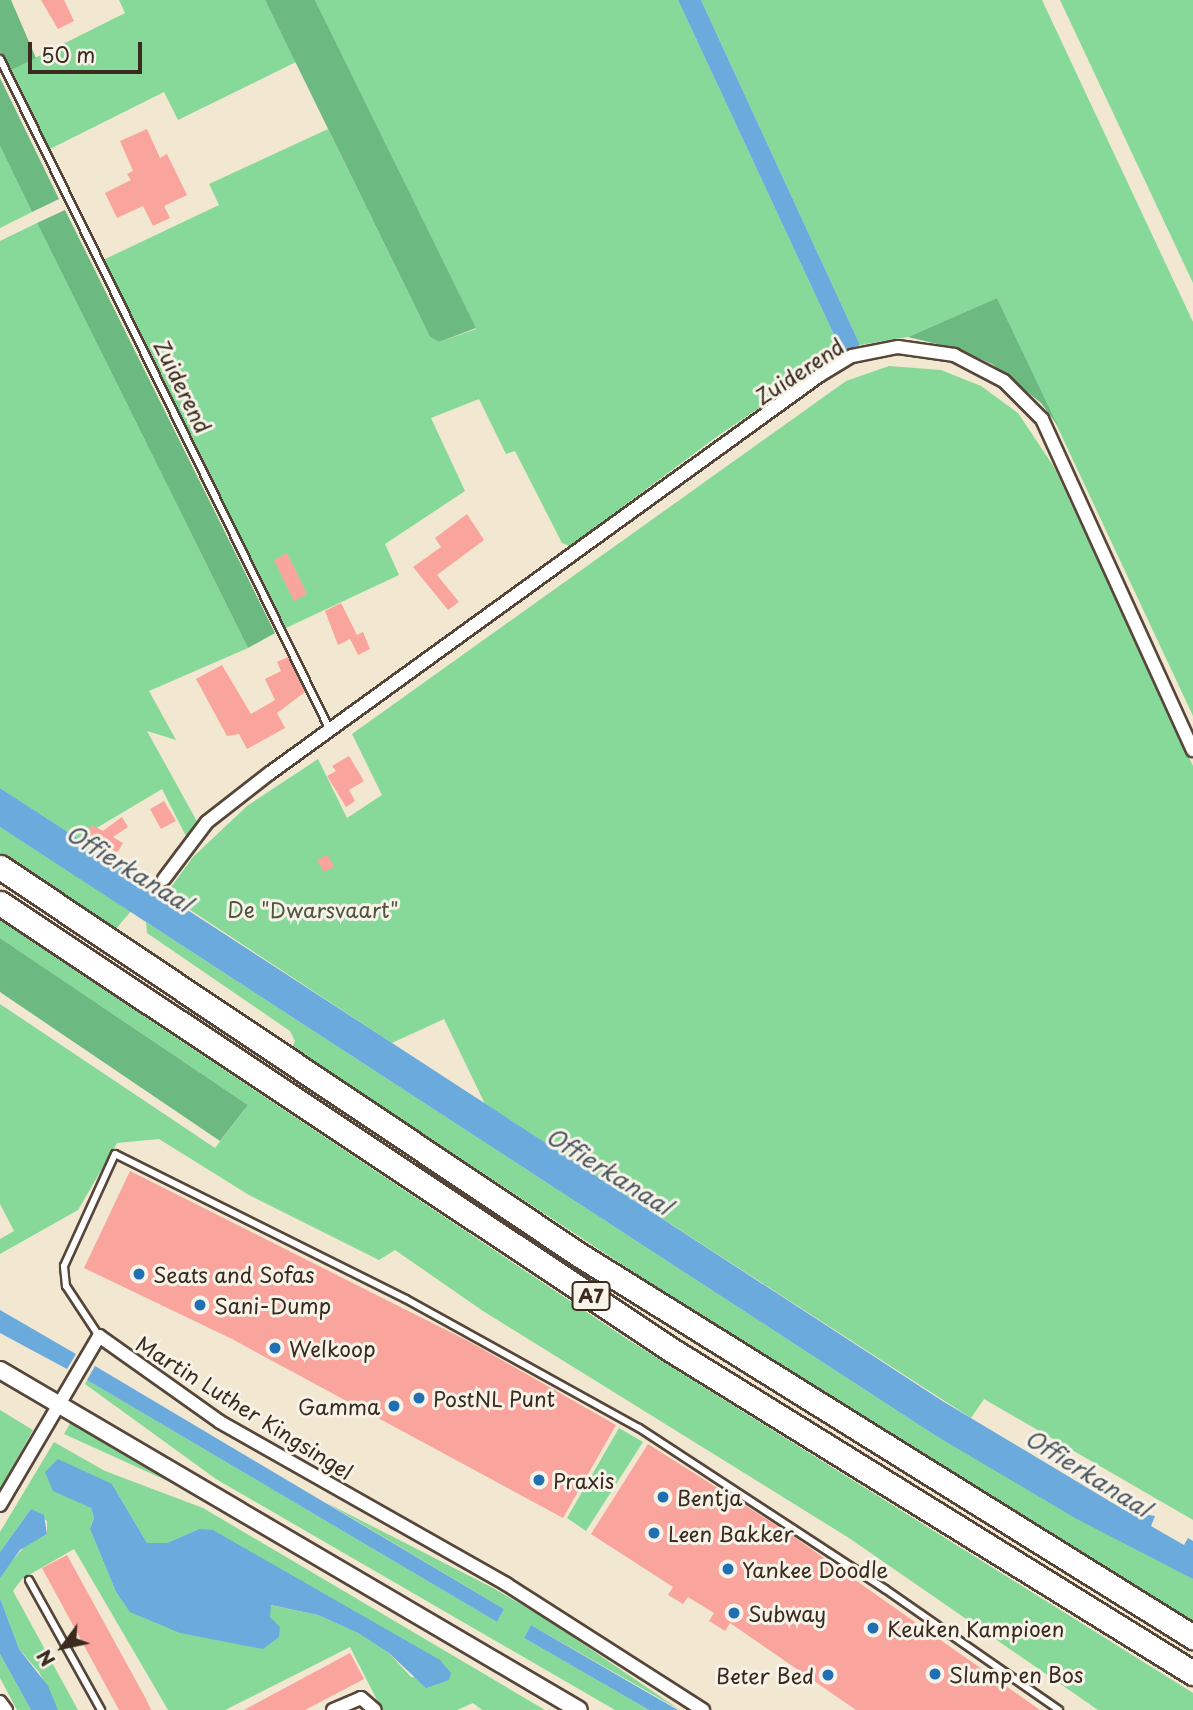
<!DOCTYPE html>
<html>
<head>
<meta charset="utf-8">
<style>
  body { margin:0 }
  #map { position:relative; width:1193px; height:1710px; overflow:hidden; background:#f2e7d0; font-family:"Playpen Sans",sans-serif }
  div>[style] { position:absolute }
  .green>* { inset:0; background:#87d99a }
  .forest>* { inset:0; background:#6db982 }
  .water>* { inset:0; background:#6aaadd }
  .building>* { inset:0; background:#f9a59e }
  .roads { filter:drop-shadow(2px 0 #564639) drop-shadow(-2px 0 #564639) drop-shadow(0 2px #564639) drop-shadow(0 -2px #564639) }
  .service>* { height:6px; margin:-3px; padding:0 3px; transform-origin:3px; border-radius:3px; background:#fff }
  .minor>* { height:12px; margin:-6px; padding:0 6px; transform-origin:6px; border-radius:6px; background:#fff }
  .tertiary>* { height:16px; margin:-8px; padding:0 8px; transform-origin:8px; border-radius:8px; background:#fff }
  .motorway>* { height:23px; margin:-11.5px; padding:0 11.5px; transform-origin:11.5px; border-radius:11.5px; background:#fff }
  .dots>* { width:19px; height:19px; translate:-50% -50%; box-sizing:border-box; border:4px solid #f7f3e8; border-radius:50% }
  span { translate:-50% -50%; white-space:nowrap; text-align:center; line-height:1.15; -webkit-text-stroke:6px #f7f3e8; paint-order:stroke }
  .shield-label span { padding:2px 5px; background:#f7f3e8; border:2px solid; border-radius:5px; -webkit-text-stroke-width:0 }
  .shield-label { font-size:19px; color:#3b2a1e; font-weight:700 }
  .street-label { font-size:21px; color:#3b2a1e }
  .park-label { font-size:21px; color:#4e563d }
  .poi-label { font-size:21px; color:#3b2a1e }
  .left { translate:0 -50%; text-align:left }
  .right { translate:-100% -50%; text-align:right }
  .water-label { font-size:23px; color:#4b5761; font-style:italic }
  .north { position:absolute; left:28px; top:1612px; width:70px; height:70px; -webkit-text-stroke:5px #f7f3e8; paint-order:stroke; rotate:237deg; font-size:19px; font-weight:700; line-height:28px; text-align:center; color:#3b2a1e }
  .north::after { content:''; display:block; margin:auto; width:24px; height:32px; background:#3b2a1e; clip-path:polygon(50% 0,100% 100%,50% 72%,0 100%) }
  .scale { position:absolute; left:28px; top:42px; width:114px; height:32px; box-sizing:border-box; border:4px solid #3b2a1e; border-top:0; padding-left:9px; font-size:21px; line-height:24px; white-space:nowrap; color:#3b2a1e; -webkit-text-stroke:5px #f7f3e8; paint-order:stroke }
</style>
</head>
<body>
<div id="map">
  <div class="green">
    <i style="clip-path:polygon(119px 0,265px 0,296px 62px,178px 120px,164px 92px,48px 150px,9px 71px,125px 13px)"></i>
    <i style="clip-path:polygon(315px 0,678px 0,842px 352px,719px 435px,570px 546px,562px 543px,515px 451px,506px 454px,479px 399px,431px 418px,465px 491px,385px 544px,399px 575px,286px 628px,103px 260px,219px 205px,209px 184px,328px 129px,430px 337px,439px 342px,476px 329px)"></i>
    <i style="clip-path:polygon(701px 0,1042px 0,1193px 322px,1193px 716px,997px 298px,908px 337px,860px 345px)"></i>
    <i style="clip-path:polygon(1060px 0,1193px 0,1193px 283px)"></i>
    <i style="clip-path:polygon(0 146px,32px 212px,0 228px)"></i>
    <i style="clip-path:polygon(37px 223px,248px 648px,149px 691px,176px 740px,147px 731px,199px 825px,188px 840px,162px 789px,78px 839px,0 788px,0 241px)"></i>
    <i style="clip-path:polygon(889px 366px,941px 370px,981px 386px,1018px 413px,1054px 467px,1193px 766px,1193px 1520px,984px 1399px,971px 1418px,485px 1104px,444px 1019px,392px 1043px,166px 894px,193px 857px,247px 806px,318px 759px,347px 818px,382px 795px,352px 734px,846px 381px)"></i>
    <i style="clip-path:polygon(0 827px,131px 911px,115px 930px,0 853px)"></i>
    <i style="clip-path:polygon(0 920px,630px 1341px,1193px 1693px,1193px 1710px,1098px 1710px,849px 1538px,483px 1311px,395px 1250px,379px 1260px,249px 1195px,159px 1139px,117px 1143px,78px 1210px,0 1254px,0 1239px,14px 1231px,0 1204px,0 1004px,215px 1148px,248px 1105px,0 938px)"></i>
    <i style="clip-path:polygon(146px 922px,933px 1434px,1193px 1579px,1193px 1623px,801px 1382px,292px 1048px,295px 1041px,290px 1031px,147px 933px)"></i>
    <i style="clip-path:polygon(87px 1380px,497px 1622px,504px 1609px,325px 1502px,493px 1588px,545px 1618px,680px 1710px,531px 1625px,524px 1638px,649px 1710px,615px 1710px,216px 1479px,85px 1384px)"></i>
    <i style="clip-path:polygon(0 1410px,33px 1430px,0 1489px)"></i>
    <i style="clip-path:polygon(72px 1420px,183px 1488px,64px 1434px)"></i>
    <i style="clip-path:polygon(619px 1428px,643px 1442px,586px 1531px,567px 1518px)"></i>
    <i style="clip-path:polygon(evenodd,54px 1442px,105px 1471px,203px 1508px,545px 1710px,482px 1710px,473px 1703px,457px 1710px,382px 1710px,350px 1647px,225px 1710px,168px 1710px,74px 1549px,22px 1579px,13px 1591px,78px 1710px,58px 1710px,39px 1672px,19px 1649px,0 1598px,0 1578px,6px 1568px,24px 1547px,47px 1534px,47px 1521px,31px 1509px,0 1552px,0 1532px,54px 1442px,112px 1484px,147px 1543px,167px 1543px,199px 1529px,449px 1680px,411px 1677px,389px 1653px,358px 1633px,318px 1615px,270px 1605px,270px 1617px,131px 1612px,116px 1592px,90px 1529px,94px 1518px,91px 1508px,82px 1500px,112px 1484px)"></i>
    <i style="clip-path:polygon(0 1654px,31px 1710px,17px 1710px,0 1678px)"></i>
  </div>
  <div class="forest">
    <i style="clip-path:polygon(0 0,11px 0,36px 58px,9px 71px,0 52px)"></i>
    <i style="clip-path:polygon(265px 0,315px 0,476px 328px,439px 342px,430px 337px)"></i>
    <i style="clip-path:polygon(0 78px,59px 199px,32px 212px,0 146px)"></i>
    <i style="clip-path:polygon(65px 210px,275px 633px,248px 648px,37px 223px)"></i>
    <i style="clip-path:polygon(997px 298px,1052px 414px,1058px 426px,1041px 403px,992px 364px,958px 349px,908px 337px)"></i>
    <i style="clip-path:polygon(0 938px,248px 1105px,220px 1141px,0 992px)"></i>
  </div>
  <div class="water">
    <i style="clip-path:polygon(678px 0,701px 0,860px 345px,842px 352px)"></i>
    <i style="clip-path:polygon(0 788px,944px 1402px,1126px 1511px,1155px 1516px,1151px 1526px,1163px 1533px,1184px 1545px,1188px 1538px,1193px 1541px,1193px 1579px,1075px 1518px,933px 1434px,0 827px)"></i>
    <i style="clip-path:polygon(0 1310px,76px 1354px,67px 1369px,0 1333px)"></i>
    <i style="clip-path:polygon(95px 1366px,504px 1609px,497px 1622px,87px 1380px)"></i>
    <i style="clip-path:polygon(58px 1459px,112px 1484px,147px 1543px,167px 1543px,199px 1529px,213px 1530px,440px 1660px,451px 1673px,449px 1680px,426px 1688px,389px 1653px,358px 1633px,318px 1615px,271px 1605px,270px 1617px,280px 1627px,279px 1637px,263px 1649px,180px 1633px,130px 1612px,116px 1592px,90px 1529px,94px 1518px,91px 1508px,53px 1491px,45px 1472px)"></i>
    <i style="clip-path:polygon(31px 1509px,44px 1515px,47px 1534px,20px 1550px,0 1578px,0 1552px)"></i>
    <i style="clip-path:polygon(0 1598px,19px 1649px,48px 1686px,58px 1710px,31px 1710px,0 1654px)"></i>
    <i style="clip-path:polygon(531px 1625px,643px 1690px,678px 1710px,649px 1710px,524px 1638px)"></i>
  </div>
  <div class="building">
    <i style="clip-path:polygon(41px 0,64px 0,74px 21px,58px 29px)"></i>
    <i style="clip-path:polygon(147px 129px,160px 158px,167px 154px,187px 195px,164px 206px,170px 218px,153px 226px,143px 206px,117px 218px,105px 193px,131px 180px,127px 174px,133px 171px,120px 141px)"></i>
    <i style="clip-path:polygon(467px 514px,484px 540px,437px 575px,459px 602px,448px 610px,413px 567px,441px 547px,435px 538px)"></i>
    <i style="clip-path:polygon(287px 553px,307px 594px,294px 601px,274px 560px)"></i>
    <i style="clip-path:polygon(341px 603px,357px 635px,363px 632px,370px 649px,358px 655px,350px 639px,338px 645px,325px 611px)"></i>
    <i style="clip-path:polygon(288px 657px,305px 692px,277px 713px,285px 728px,247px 749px,239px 734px,227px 736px,196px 679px,222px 665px,251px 714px,275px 700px,265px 679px,281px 671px,277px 662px)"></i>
    <i style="clip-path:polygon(349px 756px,364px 781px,349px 790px,355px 801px,346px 807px,327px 776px,336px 771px,332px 766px)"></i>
    <i style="clip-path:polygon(164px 801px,176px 821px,161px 829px,150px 809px)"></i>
    <i style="clip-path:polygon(122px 817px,128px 827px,113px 837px,123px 843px,117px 853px,103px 844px,90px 853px,97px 841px,86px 834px,92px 825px,103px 831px)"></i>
    <i style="clip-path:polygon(328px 855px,334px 867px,324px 872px,317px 860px)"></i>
    <i style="clip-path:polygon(130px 1171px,470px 1342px,616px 1425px,563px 1518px,232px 1339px,84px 1268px)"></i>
    <i style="clip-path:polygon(648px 1444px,787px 1532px,1040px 1710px,856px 1710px,730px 1623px,725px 1631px,709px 1621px,714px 1613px,688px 1597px,683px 1604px,668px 1595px,673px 1587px,591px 1534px)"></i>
    <i style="clip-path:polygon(67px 1555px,146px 1699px,151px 1710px,119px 1710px,42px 1568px)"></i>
    <i style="clip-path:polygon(350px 1653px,364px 1679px,305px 1710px,244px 1710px)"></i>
  </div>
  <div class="roads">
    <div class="service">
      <i style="left:0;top:59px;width:748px;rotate:63.81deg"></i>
      <i style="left:99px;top:1336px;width:60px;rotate:-123.4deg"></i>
      <i style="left:66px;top:1286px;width:20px;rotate:-96deg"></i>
      <i style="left:64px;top:1266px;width:123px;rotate:-65.5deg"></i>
      <i style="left:115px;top:1154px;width:325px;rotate:26.5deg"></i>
      <i style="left:406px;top:1299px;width:266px;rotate:29deg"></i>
      <i style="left:639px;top:1428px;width:294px;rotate:33.2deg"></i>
      <i style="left:885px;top:1589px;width:212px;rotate:34.8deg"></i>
      <i style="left:29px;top:1580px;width:149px;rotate:61deg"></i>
    </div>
    <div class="minor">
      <i style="left:164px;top:879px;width:71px;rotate:-53deg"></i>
      <i style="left:207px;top:822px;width:80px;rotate:-37.9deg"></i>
      <i style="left:270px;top:773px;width:679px;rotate:-35.89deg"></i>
      <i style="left:820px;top:375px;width:37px;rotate:-31deg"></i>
      <i style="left:852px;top:356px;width:47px;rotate:-11.1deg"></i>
      <i style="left:898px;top:347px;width:57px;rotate:8.1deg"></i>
      <i style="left:954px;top:355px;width:56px;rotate:27.5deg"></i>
      <i style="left:1004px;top:381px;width:54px;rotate:45deg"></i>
      <i style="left:1042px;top:419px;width:364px;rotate:65.5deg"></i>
      <i style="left:0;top:1505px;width:196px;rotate:-59.6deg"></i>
      <i style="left:99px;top:1336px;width:148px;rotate:35.4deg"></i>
      <i style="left:220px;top:1422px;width:329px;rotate:29.5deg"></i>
      <i style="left:506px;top:1584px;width:234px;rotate:32.6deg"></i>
      <i style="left:0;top:1702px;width:10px;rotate:53deg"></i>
      <i style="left:333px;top:1710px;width:30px;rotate:-23deg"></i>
      <i style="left:361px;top:1698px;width:18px;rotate:41deg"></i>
    </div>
    <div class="tertiary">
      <i style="left:0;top:1370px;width:671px;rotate:30.42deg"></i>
    </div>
    <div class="motorway">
      <i style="left:0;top:867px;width:696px;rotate:33.8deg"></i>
      <i style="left:578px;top:1254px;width:725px;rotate:31.91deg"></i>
      <i style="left:0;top:903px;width:805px;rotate:33.65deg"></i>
      <i style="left:670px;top:1349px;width:615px;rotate:31.78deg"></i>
    </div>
  </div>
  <div class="dots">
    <i style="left:139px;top:1274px;background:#1f6fb2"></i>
    <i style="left:200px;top:1305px;background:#1f6fb2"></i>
    <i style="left:275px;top:1348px;background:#1f6fb2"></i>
    <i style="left:419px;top:1398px;background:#1f6fb2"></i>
    <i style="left:394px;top:1406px;background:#1f6fb2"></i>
    <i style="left:539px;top:1480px;background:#1f6fb2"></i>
    <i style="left:663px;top:1497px;background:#1f6fb2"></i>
    <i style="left:654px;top:1533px;background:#1f6fb2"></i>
    <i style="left:728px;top:1569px;background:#1f6fb2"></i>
    <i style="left:734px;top:1613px;background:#1f6fb2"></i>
    <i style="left:873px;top:1628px;background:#1f6fb2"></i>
    <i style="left:935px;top:1674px;background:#1f6fb2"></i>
    <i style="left:828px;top:1675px;background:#1f6fb2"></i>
  </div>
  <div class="shield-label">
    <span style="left:591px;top:1296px">A7</span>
  </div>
  <div class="street-label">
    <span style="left:799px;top:371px;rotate:-33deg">Zuiderend</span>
    <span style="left:183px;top:386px;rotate:64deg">Zuiderend</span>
    <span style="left:245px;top:1407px;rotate:32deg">Martin Luther Kingsingel</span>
  </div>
  <div class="park-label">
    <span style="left:313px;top:909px">De "Dwarsvaart"</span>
  </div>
  <div class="poi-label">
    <span class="left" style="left:153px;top:1274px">Seats and Sofas</span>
    <span class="left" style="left:214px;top:1305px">Sani-Dump</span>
    <span class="left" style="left:289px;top:1348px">Welkoop</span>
    <span class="left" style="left:433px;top:1398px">PostNL Punt</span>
    <span class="right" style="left:380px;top:1406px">Gamma</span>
    <span class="left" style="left:553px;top:1480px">Praxis</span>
    <span class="left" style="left:677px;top:1497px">Bentja</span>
    <span class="left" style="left:668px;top:1533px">Leen Bakker</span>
    <span class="left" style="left:742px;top:1569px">Yankee Doodle</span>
    <span class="left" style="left:748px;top:1613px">Subway</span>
    <span class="left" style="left:887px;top:1628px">Keuken Kampioen</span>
    <span class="left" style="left:949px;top:1674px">Slump en Bos</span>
    <span class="right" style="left:814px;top:1675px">Beter Bed</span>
  </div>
  <div class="water-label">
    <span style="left:129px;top:868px;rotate:32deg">Offierkanaal</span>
    <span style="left:609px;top:1171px;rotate:32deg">Offierkanaal</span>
    <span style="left:1088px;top:1473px;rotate:32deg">Offierkanaal</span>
  </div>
  <div class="north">N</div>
  <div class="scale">50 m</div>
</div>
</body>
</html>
